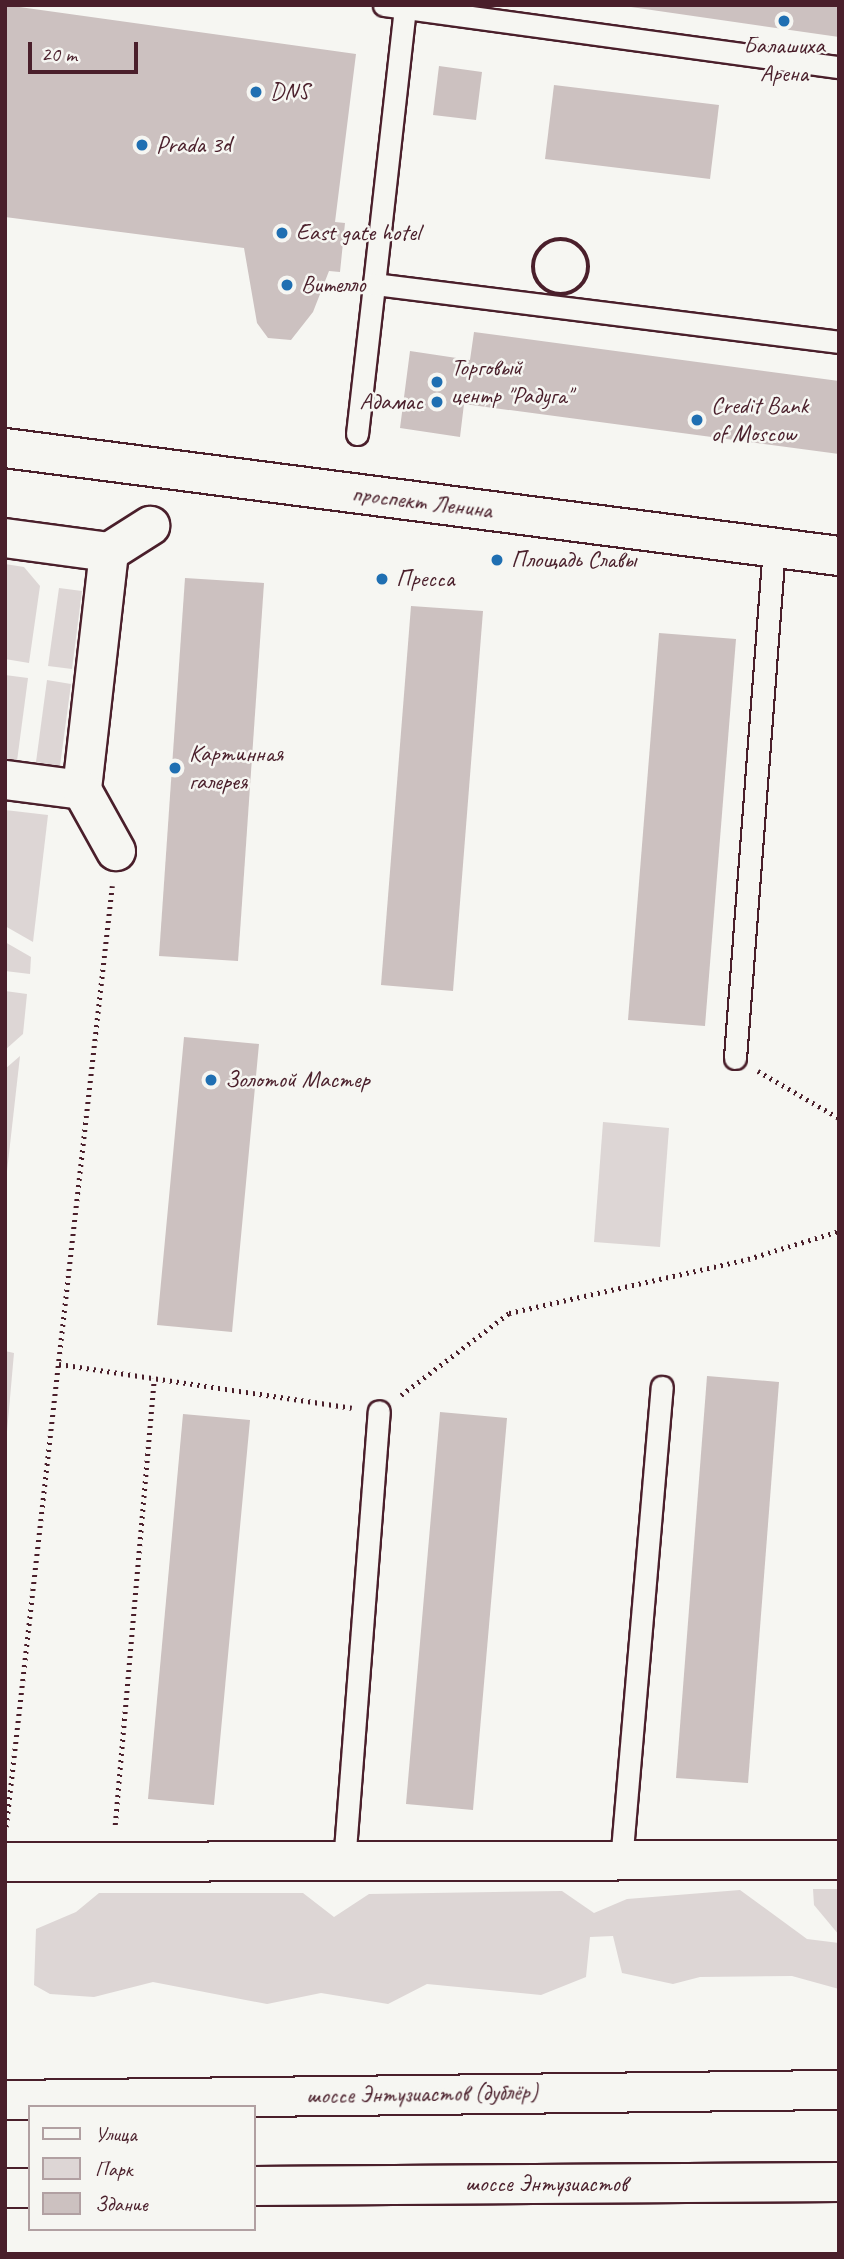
<!DOCTYPE html>
<html>
<head>
<meta charset="utf-8">
<style>
  body { margin:0 }
  #map { position:relative; width:844px; height:2259px; overflow:hidden; background:#f6f6f2; font-family:Caveat,sans-serif }
  div>[style] { position:absolute }
  .green>* { inset:0; background:#ddd6d5 }
  .building>* { inset:0; background:#ccc1c0 }
  .path>* { height:4.5px; margin-top:-2.25px; transform-origin:0; background:repeating-linear-gradient(90deg,#4a1f2b 0 2px,transparent 0 7px) }
  .path>.ring { margin:-2.25px; padding:0; box-sizing:content-box; background:none; border:4.5px solid #4a1f2b; border-radius:50% }
  .roads { filter:drop-shadow(2px 0 #4a1f2b) drop-shadow(-2px 0 #4a1f2b) drop-shadow(0 2px #4a1f2b) drop-shadow(0 -2px #4a1f2b) }
  .lane>* { height:21px; margin:-10.5px; padding:0 10.5px; transform-origin:10.5px; border-radius:10.5px; background:#f6f6f2 }
  .street>* { height:38px; margin:-19px; padding:0 19px; transform-origin:19px; border-radius:19px; background:#f6f6f2 }
  .secondary>* { height:38px; margin:-19px; padding:0 19px; transform-origin:19px; border-radius:19px; background:#f6f6f2 }
  .primary>* { height:38px; margin:-19px; padding:0 19px; transform-origin:19px; border-radius:19px; background:#f6f6f2 }
  .highway>* { height:38px; margin:-19px; padding:0 19px; transform-origin:19px; border-radius:19px; background:#f6f6f2 }
  .dots>* { width:19px; height:19px; translate:-50% -50%; box-sizing:border-box; border:4px solid #f6f6f2; border-radius:50% }
  span { translate:-50% -50%; white-space:nowrap; text-align:center; line-height:1.15; -webkit-text-stroke:5px #f6f6f2; paint-order:stroke }
  .poi-label { font-size:24px; color:#4a1f2b }
  .left { translate:0 -50%; text-align:left }
  .right { translate:-100% -50%; text-align:right }
  .street-label { font-size:24px; color:#4a1f2b }
  .frame { position:absolute; inset:0; border:7px solid #4a1f2b; pointer-events:none }
  .legend { position:absolute; left:28px; top:2105px; width:228px; height:126px; box-sizing:border-box; background:#f6f6f2; border:2px solid #b1a0a2; margin:0; padding:9px 12px; list-style:none; font-size:21px; color:#4a1f2b }
  .legend li { display:flex; align-items:center; gap:14px; height:35px }
  .legend b { width:35px; border:2px solid #b1a0a2 }
  .scale { position:absolute; left:28px; top:42px; width:110px; height:32px; box-sizing:border-box; border:4px solid #4a1f2b; border-top:0; padding-left:9px; font-size:21px; line-height:24px; white-space:nowrap; color:#4a1f2b; -webkit-text-stroke:5px #f6f6f2; paint-order:stroke }
</style>
</head>
<body>
<div id="map">
  <div class="green">
    <i style="clip-path:polygon(5px 564px,24px 567px,40px 586px,29px 663px,5px 659px)"></i>
    <i style="clip-path:polygon(59px 588px,82px 591px,72px 669px,48px 666px)"></i>
    <i style="clip-path:polygon(5px 675px,28px 678px,17px 761px,5px 760px)"></i>
    <i style="clip-path:polygon(47px 680px,71px 684px,60px 766px,36px 762px)"></i>
    <i style="clip-path:polygon(5px 810px,48px 815px,33px 942px,5px 926px)"></i>
    <i style="clip-path:polygon(5px 942px,31px 957px,30px 974px,5px 971px)"></i>
    <i style="clip-path:polygon(5px 991px,27px 994px,23px 1034px,5px 1050px)"></i>
    <i style="clip-path:polygon(20px 1056px,5px 1189px,5px 1069px)"></i>
    <i style="clip-path:polygon(603px 1122px,669px 1128px,660px 1247px,594px 1242px)"></i>
    <i style="clip-path:polygon(5px 1351px,14px 1353px,5px 1454px)"></i>
    <i style="clip-path:polygon(813px 1889px,839px 1889px,839px 1935px,814px 1905px)"></i>
    <i style="clip-path:polygon(740px 1890px,807px 1939px,839px 1943px,839px 1989px,792px 1976px,700px 1977px,673px 1984px,622px 1973px,613px 1936px,590px 1937px,586px 1977px,541px 1995px,427px 1984px,388px 2004px,321px 1993px,267px 2004px,153px 1982px,94px 1997px,50px 1994px,34px 1985px,36px 1929px,76px 1912px,99px 1893px,303px 1893px,334px 1917px,369px 1894px,562px 1891px,594px 1913px,627px 1899px)"></i>
  </div>
  <div class="building">
    <i style="clip-path:polygon(5px 5px,356px 54px,335px 222px,345px 223px,340px 272px,329px 271px,313px 312px,291px 340px,268px 338px,257px 323px,244px 248px,5px 217px)"></i>
    <i style="clip-path:polygon(631px 5px,839px 5px,839px 37px,631px 7px)"></i>
    <i style="clip-path:polygon(439px 66px,482px 72px,476px 120px,433px 115px)"></i>
    <i style="clip-path:polygon(554px 85px,719px 105px,710px 179px,545px 159px)"></i>
    <i style="clip-path:polygon(474px 332px,839px 381px,839px 454px,464px 404px,460px 437px,400px 428px,410px 351px,470px 360px)"></i>
    <i style="clip-path:polygon(185px 578px,264px 583px,238px 961px,159px 956px)"></i>
    <i style="clip-path:polygon(411px 606px,483px 611px,453px 991px,381px 985px)"></i>
    <i style="clip-path:polygon(659px 633px,736px 639px,705px 1026px,628px 1020px)"></i>
    <i style="clip-path:polygon(184px 1037px,259px 1044px,232px 1332px,157px 1325px)"></i>
    <i style="clip-path:polygon(707px 1376px,779px 1382px,748px 1783px,676px 1778px)"></i>
    <i style="clip-path:polygon(440px 1412px,507px 1418px,473px 1810px,406px 1804px)"></i>
    <i style="clip-path:polygon(183px 1414px,250px 1420px,214px 1805px,148px 1799px)"></i>
  </div>
  <div class="path">
    <i class="ring" style="left:533px;top:239px;width:51.5px;height:51.5px"></i>
    <i style="left:758px;top:1071px;width:94px;rotate:30.1deg"></i>
    <i style="left:59px;top:1364px;width:296px;rotate:8.5deg"></i>
    <i style="left:401px;top:1395px;width:136px;rotate:-37.2deg"></i>
    <i style="left:509px;top:1313px;width:245px;rotate:-12.7deg"></i>
    <i style="left:748px;top:1259px;width:95px;rotate:-17.1deg"></i>
    <i style="left:115px;top:1825px;width:448px;rotate:-85deg"></i>
    <i style="left:6px;top:1827px;width:947px;rotate:-83.57deg"></i>
  </div>
  <div class="roads">
    <div class="lane">
      <i style="left:384px;top:5px;width:459px;rotate:7.8deg"></i>
      <i style="left:374px;top:284px;width:278px;rotate:-83.6deg"></i>
      <i style="left:357px;top:434px;width:151px;rotate:-83.5deg"></i>
      <i style="left:374px;top:284px;width:469px;rotate:7.1deg"></i>
      <i style="left:735px;top:1058px;width:511px;rotate:-85.63deg"></i>
      <i style="left:621px;top:1862px;width:477px;rotate:-85.1deg"></i>
      <i style="left:344px;top:1863px;width:453px;rotate:-85.6deg"></i>
    </div>
    <div class="street">
      <i style="left:5px;top:538px;width:105px;rotate:7.7deg"></i>
      <i style="left:109px;top:552px;width:240px;rotate:96.5deg"></i>
      <i style="left:82px;top:790px;width:78px;rotate:-172.6deg"></i>
      <i style="left:109px;top:552px;width:49px;rotate:-32.4deg"></i>
      <i style="left:82px;top:790px;width:70px;rotate:60.9deg"></i>
      <i style="left:5px;top:1862px;width:834px;rotate:-0.14deg"></i>
    </div>
    <div class="secondary">
      <i style="left:5px;top:448px;width:841px;rotate:7.38deg"></i>
    </div>
    <div class="primary">
      <i style="left:5px;top:2100px;width:834px;rotate:-0.69deg"></i>
    </div>
    <div class="highway">
      <i style="left:254px;top:2186px;width:585px;rotate:-0.39deg"></i>
      <i style="left:5px;top:2188px;width:25px"></i>
    </div>
  </div>
  <div class="dots">
    <i style="left:784px;top:21px;background:#1f6fb2"></i>
    <i style="left:256px;top:92px;background:#1f6fb2"></i>
    <i style="left:142px;top:145px;background:#1f6fb2"></i>
    <i style="left:282px;top:233px;background:#1f6fb2"></i>
    <i style="left:287px;top:285px;background:#1f6fb2"></i>
    <i style="left:437px;top:382px;background:#1f6fb2"></i>
    <i style="left:437px;top:402px;background:#1f6fb2"></i>
    <i style="left:697px;top:420px;background:#1f6fb2"></i>
    <i style="left:497px;top:560px;background:#1f6fb2"></i>
    <i style="left:382px;top:579px;background:#1f6fb2"></i>
    <i style="left:175px;top:768px;background:#1f6fb2"></i>
    <i style="left:211px;top:1080px;background:#1f6fb2"></i>
  </div>
  <div class="poi-label">
    <span style="left:784px;top:60px">Балашиха<br>Арена</span>
    <span class="left" style="left:270px;top:92px">DNS</span>
    <span class="left" style="left:156px;top:145px">Prada 3d</span>
    <span class="left" style="left:296px;top:233px">East gate hotel</span>
    <span class="left" style="left:301px;top:285px">Вителло</span>
    <span class="left" style="left:451px;top:382px">Торговый<br>центр "Радуга"</span>
    <span class="right" style="left:423px;top:402px">Адамас</span>
    <span class="left" style="left:711px;top:420px">Credit Bank<br>of Moscow</span>
    <span class="left" style="left:511px;top:560px">Площадь Славы</span>
    <span class="left" style="left:396px;top:579px">Пресса</span>
    <span class="left" style="left:189px;top:768px">Картинная<br>галерея</span>
    <span class="left" style="left:225px;top:1080px">Золотой Мастер</span>
  </div>
  <div class="street-label">
    <span style="left:422px;top:502px;rotate:7deg">проспект Ленина</span>
    <span style="left:422px;top:2094px;rotate:-1deg">шоссе Энтузиастов (дублёр)</span>
    <span style="left:546px;top:2184px">шоссе Энтузиастов</span>
  </div>
  <div class="frame"></div>
  <ul class="legend">
  <li><b style="height:9px;background:#f6f6f2"></b>Улица</li>
  <li><b style="height:19px;background:#ddd6d5"></b>Парк</li>
  <li><b style="height:19px;background:#ccc1c0"></b>Здание</li>
  </ul>
  <div class="scale">20 m</div>
</div>
</body>
</html>
